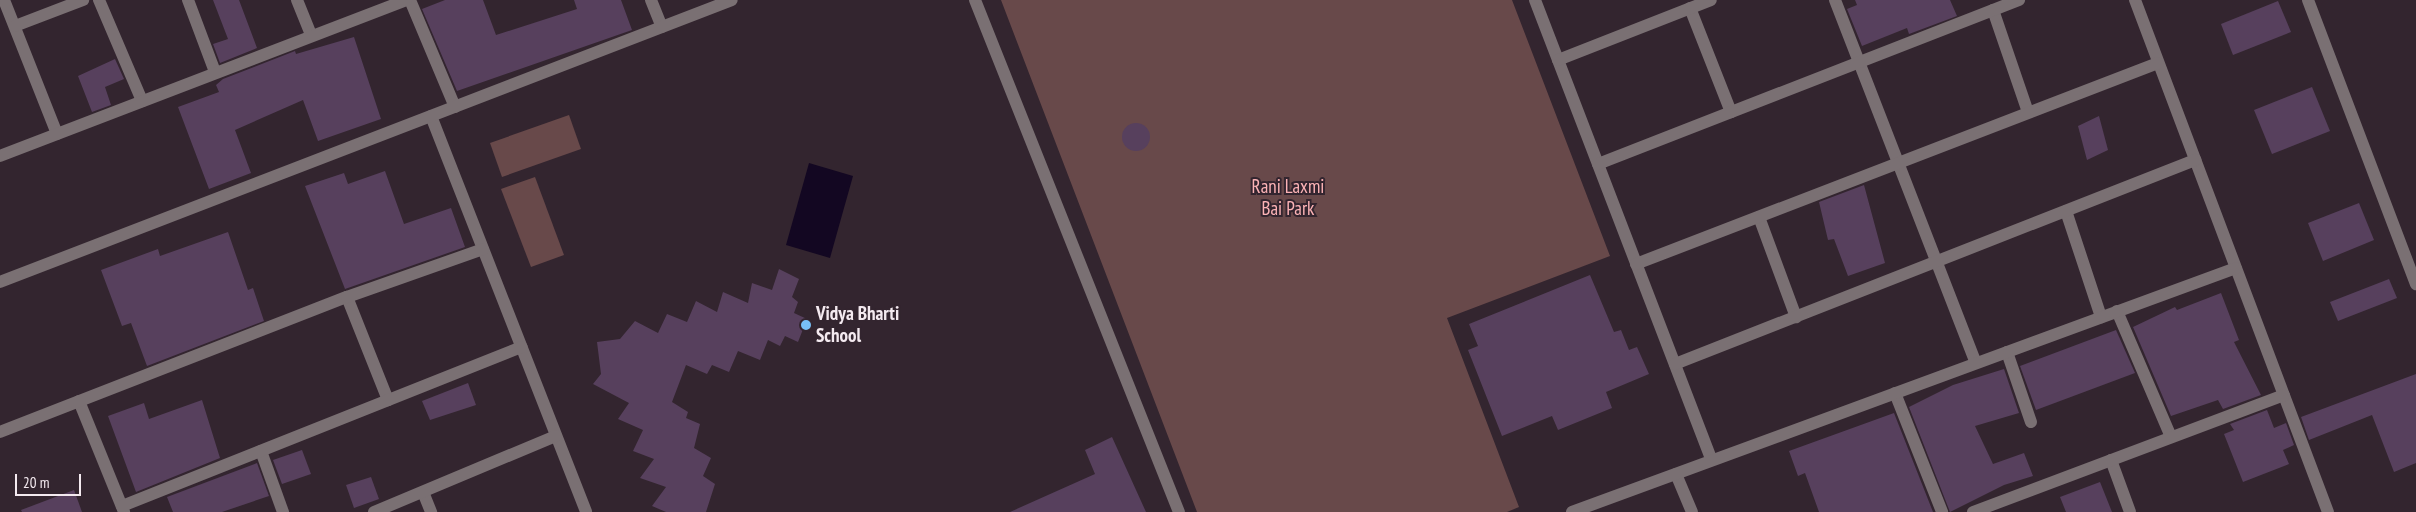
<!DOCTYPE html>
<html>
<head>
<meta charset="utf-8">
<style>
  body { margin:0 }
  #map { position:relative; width:2416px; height:512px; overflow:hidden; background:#33252f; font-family:"PT Sans Narrow",sans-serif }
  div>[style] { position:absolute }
  .green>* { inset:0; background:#68494a }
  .water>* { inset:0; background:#130722 }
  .building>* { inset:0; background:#57405d }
  .round { border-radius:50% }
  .minor>* { height:12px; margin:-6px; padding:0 6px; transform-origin:6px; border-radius:6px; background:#7a7073 }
  .dots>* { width:14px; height:14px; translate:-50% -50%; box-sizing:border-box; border:2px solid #33252f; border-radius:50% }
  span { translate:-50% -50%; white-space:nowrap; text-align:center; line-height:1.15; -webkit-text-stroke:4px #33252f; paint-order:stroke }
  .park-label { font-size:19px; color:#fcb3b6 }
  .poi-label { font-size:19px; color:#f4eaf0; font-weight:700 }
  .left { translate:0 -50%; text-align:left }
  .scale { position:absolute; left:15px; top:474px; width:66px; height:22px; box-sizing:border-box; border:2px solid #f4eaf0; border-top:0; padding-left:6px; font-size:15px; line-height:18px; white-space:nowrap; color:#f4eaf0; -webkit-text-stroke:4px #33252f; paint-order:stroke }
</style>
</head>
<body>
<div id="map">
  <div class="green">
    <i style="clip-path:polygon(1001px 0,1512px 0,1610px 256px,1447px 318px,1519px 507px,1507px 512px,1197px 512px)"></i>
    <i style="clip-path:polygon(569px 115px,581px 149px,502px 177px,490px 143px)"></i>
    <i style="clip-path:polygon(535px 177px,564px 255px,531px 267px,501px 189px)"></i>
  </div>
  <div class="water">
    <i style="clip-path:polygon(809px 163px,853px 176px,830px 258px,786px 245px)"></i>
  </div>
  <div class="building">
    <i style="clip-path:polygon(213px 0,239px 0,257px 48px,220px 63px,213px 44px,228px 39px)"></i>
    <i style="clip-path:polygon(445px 0,483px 0,496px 35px,577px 9px,574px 0,621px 0,632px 30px,457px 91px,422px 9px)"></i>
    <i style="clip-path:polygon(1855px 0,1950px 0,1957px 16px,1909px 34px,1907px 28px,1862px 46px,1847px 9px,1857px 5px)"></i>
    <i style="clip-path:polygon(2278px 1px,2291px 32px,2233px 55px,2221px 24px)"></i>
    <i style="clip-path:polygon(354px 37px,381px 119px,318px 141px,303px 100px,235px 130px,251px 173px,209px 189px,178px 107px,219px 92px,216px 85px,223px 79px,295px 51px,296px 54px)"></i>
    <i style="clip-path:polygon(115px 59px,124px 79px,105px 87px,111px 105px,92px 112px,78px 76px)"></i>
    <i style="clip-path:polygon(2312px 87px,2330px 131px,2272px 154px,2254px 110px)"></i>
    <i style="clip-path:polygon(2099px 116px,2108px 150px,2087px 160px,2078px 126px)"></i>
    <i class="round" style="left:1122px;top:123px;width:28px;height:28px"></i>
    <i style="clip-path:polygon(385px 171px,404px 224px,451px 208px,465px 247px,345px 289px,305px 186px,344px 173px,348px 184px)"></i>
    <i style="clip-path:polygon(1864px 185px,1885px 263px,1848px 276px,1834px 239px,1828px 240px,1819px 202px)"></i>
    <i style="clip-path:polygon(2359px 203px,2374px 240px,2323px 261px,2308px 223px)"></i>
    <i style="clip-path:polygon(228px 232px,248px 290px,253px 288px,264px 321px,147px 366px,131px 323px,122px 326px,101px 270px,158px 249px,160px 256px)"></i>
    <i style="clip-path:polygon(779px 269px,799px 279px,792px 297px,798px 302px,794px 313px,807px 319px,798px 342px,785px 336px,780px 346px,768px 340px,760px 360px,738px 351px,729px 372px,712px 365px,707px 374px,686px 365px,672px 402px,688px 412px,686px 418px,700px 424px,694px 448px,711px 458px,703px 476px,715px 484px,706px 512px,666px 512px,652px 506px,666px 487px,640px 478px,654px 459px,633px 451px,643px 430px,618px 419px,629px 403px,593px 384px,601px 374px,597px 342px,620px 339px,635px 321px,658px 333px,667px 314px,687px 322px,696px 301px,717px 312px,723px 292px,748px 303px,752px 283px,772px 290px)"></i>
    <i style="clip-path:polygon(1590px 275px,1614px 332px,1621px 330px,1629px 350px,1637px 347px,1649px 374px,1606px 392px,1612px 408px,1558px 430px,1552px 416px,1502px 436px,1468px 350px,1478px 346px,1469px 324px)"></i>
    <i style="clip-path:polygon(2389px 279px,2397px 298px,2338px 321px,2330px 302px)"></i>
    <i style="clip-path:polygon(2221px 293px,2239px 340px,2234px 342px,2261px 395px,2223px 409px,2218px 400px,2171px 416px,2133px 327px,2175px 307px,2177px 310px)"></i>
    <i style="clip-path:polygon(2116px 330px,2135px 373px,2036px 410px,2020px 366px)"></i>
    <i style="clip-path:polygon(2004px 369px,2019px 413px,1975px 426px,1993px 464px,2024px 453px,2033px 476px,2004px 485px,1950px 512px,1909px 407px,1953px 385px)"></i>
    <i style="clip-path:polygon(2416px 374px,2416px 463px,2394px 472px,2372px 415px,2309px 440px,2301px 417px)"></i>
    <i style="clip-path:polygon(468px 383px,476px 405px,430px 420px,422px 401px)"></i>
    <i style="clip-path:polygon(202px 400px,220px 458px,136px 492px,108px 416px,144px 403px,149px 419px)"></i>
    <i style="clip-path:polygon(2267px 410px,2274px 428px,2286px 423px,2294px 445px,2283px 450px,2289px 464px,2243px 482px,2224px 434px,2234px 430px,2230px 424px)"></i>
    <i style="clip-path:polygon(1894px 413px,1933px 512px,1819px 512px,1805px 473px,1798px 476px,1789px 451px)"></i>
    <i style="clip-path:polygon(1112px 437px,1146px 512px,1010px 512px,1095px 474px,1085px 450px)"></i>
    <i style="clip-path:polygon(302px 450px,311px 474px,282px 484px,273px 460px)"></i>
    <i style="clip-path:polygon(257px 463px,269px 496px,222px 512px,173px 512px,167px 497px)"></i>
    <i style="clip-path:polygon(371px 477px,379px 499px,354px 508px,346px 485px)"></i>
    <i style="clip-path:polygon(2100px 482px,2112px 512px,2066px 512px,2060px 497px)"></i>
    <i style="clip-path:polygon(74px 490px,82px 512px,22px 512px,21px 510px)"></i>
  </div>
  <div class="minor">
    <i style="left:4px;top:0;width:144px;rotate:68.4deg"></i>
    <i style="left:99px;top:0;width:110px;rotate:66.9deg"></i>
    <i style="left:188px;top:0;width:77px;rotate:69.4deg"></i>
    <i style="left:297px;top:0;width:38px;rotate:68deg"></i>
    <i style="left:410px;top:0;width:116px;rotate:67.2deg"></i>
    <i style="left:651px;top:0;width:29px;rotate:68deg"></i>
    <i style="left:975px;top:0;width:551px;rotate:68.28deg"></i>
    <i style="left:1535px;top:0;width:493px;rotate:69deg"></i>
    <i style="left:1835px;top:0;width:389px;rotate:68.8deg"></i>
    <i style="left:2135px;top:0;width:547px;rotate:69.35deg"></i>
    <i style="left:2308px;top:0;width:304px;rotate:69.2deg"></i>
    <i style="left:1690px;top:8px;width:112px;rotate:68.5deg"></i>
    <i style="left:1993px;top:10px;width:108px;rotate:71.1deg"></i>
    <i style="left:15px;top:26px;width:73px;rotate:-20.9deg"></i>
    <i style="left:1558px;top:60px;width:164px;rotate:-21.4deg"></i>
    <i style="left:431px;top:116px;width:425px;rotate:68.6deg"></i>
    <i style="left:0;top:156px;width:435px;rotate:-21deg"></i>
    <i style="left:1598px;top:164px;width:452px;rotate:-21.3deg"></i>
    <i style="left:2066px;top:211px;width:112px;rotate:71.7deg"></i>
    <i style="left:1759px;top:217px;width:107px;rotate:69.7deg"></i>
    <i style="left:1636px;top:264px;width:559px;rotate:-21.06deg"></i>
    <i style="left:0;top:282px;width:784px;rotate:-21.07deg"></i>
    <i style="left:347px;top:297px;width:111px;rotate:68.3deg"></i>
    <i style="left:2117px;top:311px;width:137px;rotate:66.8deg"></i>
    <i style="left:2007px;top:352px;width:74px;rotate:71.1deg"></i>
    <i style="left:1675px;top:364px;width:559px;rotate:-21.42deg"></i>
    <i style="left:1895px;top:393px;width:128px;rotate:68.4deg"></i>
    <i style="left:79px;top:401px;width:120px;rotate:67.9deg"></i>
    <i style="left:0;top:432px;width:372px;rotate:-21.3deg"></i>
    <i style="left:347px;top:297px;width:144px;rotate:-19.4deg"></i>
    <i style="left:261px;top:451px;width:65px;rotate:70.2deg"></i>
    <i style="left:2111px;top:460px;width:55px;rotate:69.9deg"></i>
    <i style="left:1676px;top:474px;width:41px;rotate:67.2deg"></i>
    <i style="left:423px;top:492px;width:22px;rotate:68deg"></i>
    <i style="left:122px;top:506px;width:430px;rotate:-21.7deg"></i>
    <i style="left:374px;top:512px;width:197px;rotate:-22.7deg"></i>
    <i style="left:1572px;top:512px;width:707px;rotate:-20.18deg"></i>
    <i style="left:1973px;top:512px;width:332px;rotate:-20.6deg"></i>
  </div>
  <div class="dots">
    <i style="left:806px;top:325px;background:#77bff7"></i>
  </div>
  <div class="park-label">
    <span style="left:1288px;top:198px">Rani Laxmi<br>Bai Park</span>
  </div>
  <div class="poi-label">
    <span class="left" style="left:816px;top:325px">Vidya Bharti<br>School</span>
  </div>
  <div class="scale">20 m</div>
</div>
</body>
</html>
